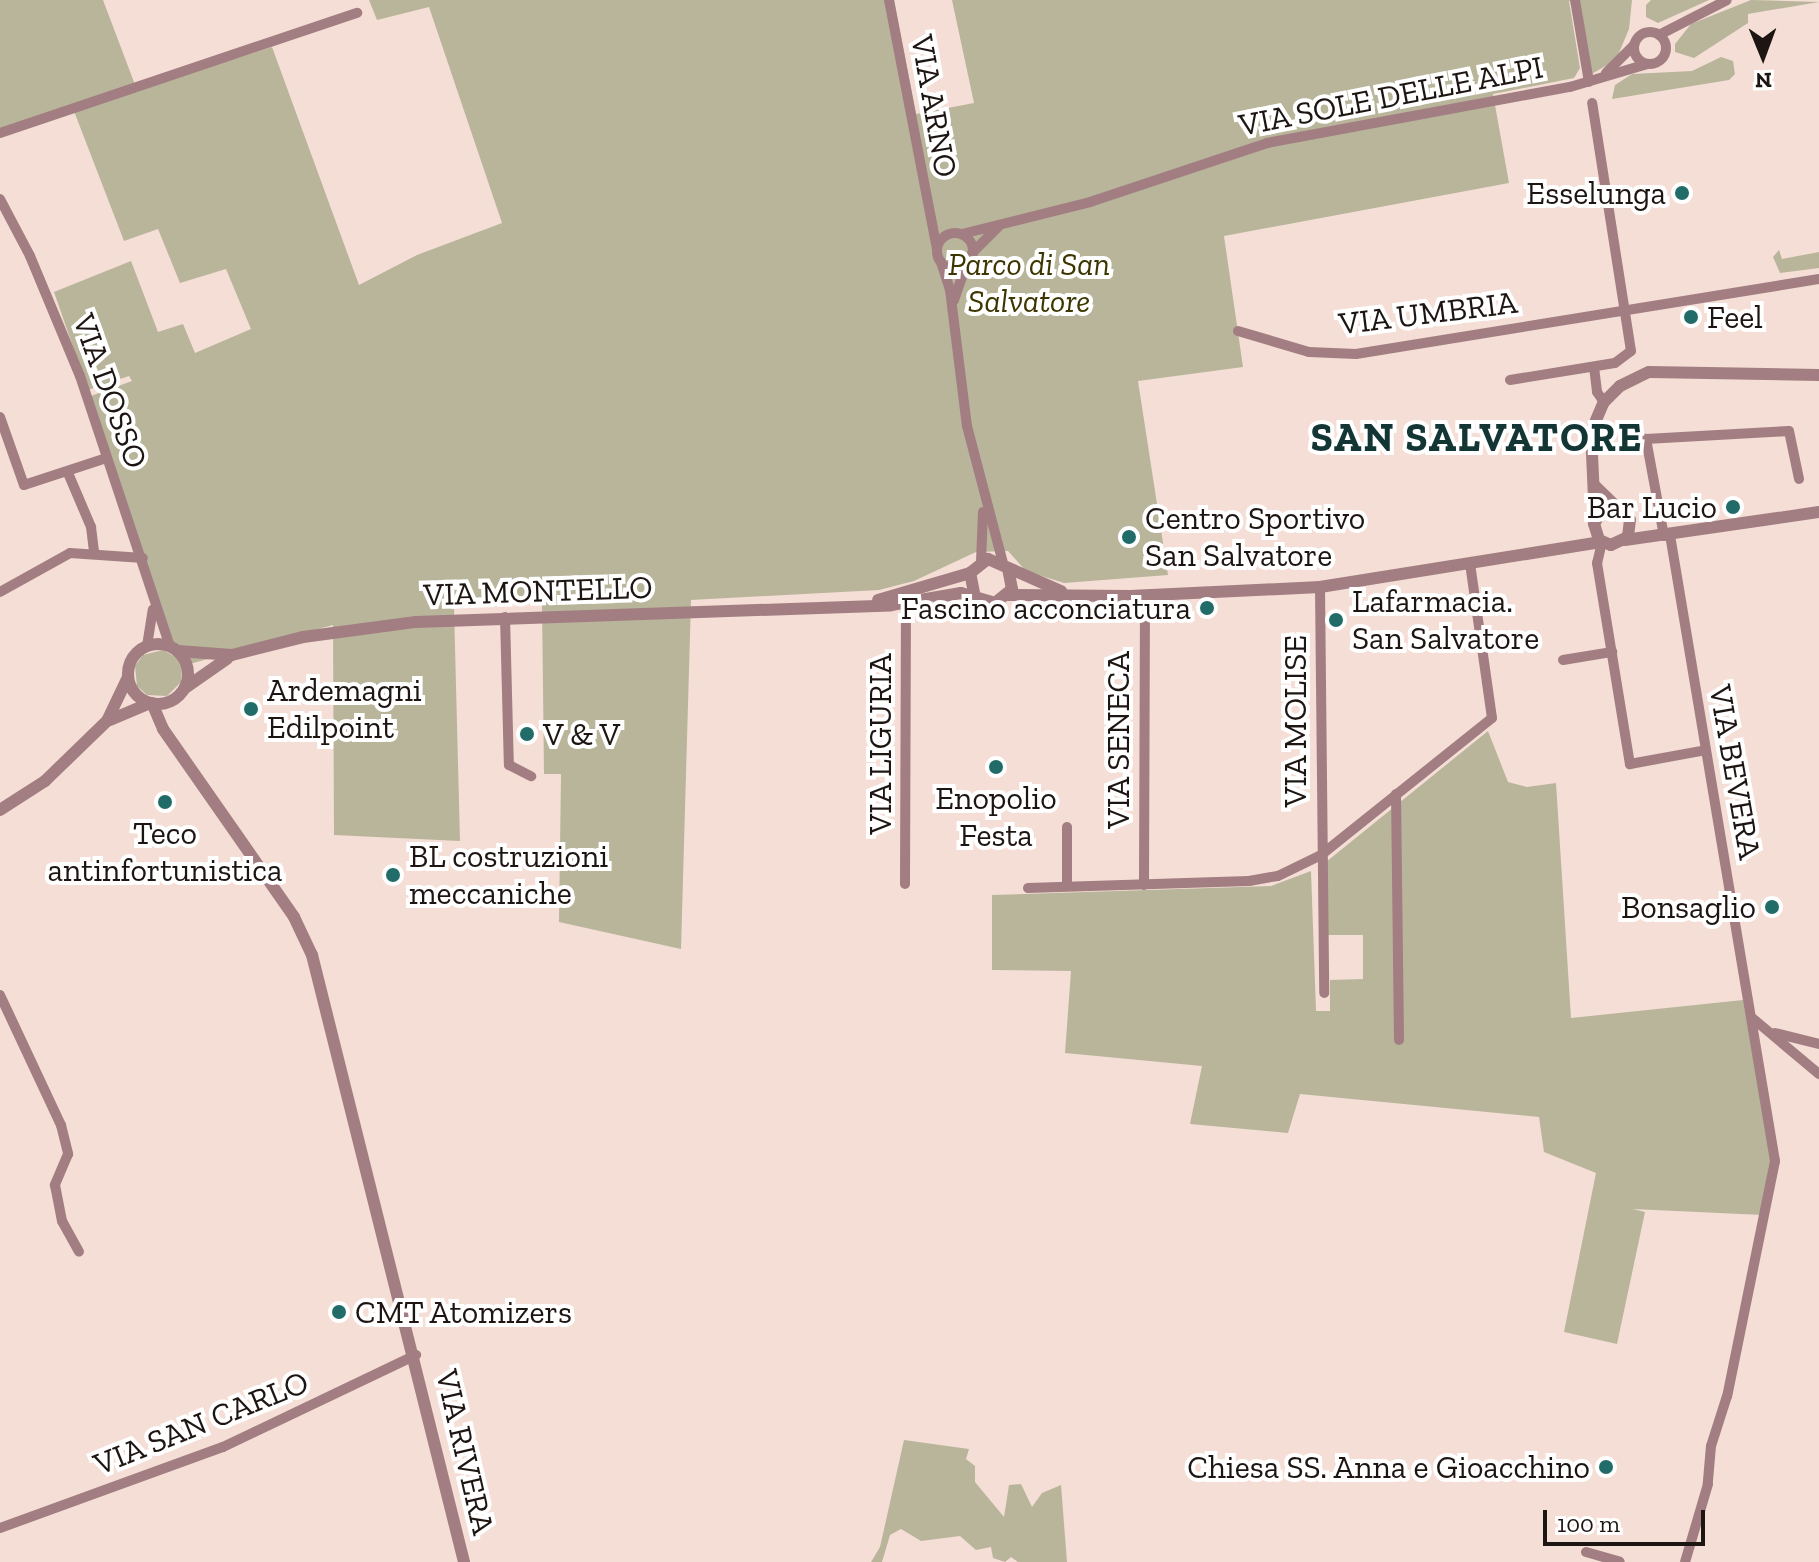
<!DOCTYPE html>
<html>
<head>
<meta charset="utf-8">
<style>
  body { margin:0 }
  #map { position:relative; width:1819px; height:1562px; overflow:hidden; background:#f5ded5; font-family:"Zilla Slab",serif }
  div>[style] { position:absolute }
  .green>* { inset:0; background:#b9b59b }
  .minor>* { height:10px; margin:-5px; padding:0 5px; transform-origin:5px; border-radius:5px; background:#a27e82 }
  .minor>.ring { margin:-5px; padding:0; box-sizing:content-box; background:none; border:10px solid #a27e82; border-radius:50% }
  .tertiary>* { height:12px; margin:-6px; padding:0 6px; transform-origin:6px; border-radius:6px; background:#a27e82 }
  .tertiary>.ring { margin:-6px; padding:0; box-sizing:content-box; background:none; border:12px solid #a27e82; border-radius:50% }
  .dots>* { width:22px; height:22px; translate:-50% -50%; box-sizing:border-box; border:4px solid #fff; border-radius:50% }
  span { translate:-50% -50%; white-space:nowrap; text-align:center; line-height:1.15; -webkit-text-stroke:8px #fff; paint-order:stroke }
  .street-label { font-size:32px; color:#1d1512 }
  .poi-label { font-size:32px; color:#1d1512 }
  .right { translate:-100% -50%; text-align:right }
  .left { translate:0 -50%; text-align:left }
  .park-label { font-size:32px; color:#3e3600; font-style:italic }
  .district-label { font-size:40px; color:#133634; font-weight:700; letter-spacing:2px }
  .north { position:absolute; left:1723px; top:16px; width:80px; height:80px; -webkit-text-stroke:6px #fff; paint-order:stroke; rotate:179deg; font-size:22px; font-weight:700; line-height:32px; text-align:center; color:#1d1512 }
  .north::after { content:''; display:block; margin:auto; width:28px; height:36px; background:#1d1512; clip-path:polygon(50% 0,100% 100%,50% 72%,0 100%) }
  .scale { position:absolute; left:1543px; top:1510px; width:162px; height:36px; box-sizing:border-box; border:4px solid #1d1512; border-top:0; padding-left:10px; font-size:24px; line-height:28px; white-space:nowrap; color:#1d1512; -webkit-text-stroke:6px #fff; paint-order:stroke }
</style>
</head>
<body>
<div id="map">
  <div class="green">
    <i style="clip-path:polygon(0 0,103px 0,137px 90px,272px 47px,359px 285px,417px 255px,502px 223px,429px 7px,377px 20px,369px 0,894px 0,916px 114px,974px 103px,952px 0,1573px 0,1569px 1px,1580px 68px,1574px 78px,1493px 94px,1509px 183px,1224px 236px,1243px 367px,1138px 381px,1168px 575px,1064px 583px,1026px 571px,1008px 551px,976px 552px,914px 581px,879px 590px,691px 600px,681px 949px,559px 922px,561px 774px,544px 774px,542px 603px,454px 607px,460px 841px,334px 835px,333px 625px,182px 666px,181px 682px,167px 696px,147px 695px,137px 686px,135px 666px,143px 655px,163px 650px,179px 659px,91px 396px,132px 381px,129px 376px,88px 390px,54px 292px,131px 261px,158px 332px,183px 324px,195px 353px,251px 329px,226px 269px,180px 283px,158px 229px,124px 241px,72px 106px,0 131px)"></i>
    <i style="clip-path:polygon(1578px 0,1632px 0,1629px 29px,1616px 60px,1590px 75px)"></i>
    <i style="clip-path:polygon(1651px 0,1709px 0,1658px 23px,1646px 17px,1646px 5px)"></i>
    <i style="clip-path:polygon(1751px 0,1819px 2px,1748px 14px,1748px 23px,1694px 58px,1675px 52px,1675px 44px,1691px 24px)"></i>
    <i style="clip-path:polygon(1721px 57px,1733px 61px,1735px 74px,1729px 80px,1612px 99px,1615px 85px,1632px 74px,1692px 71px)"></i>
    <i style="clip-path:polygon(1779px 250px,1782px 259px,1819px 252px,1819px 268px,1780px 273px,1773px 257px)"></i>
    <i style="clip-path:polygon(1488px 731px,1508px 782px,1527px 787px,1556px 783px,1571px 1018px,1743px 1000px,1771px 1159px,1762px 1215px,1633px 1209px,1645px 1212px,1617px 1344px,1564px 1332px,1596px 1173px,1544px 1152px,1539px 1117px,1300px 1094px,1288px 1133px,1190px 1124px,1202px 1066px,1065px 1053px,1071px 971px,992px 970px,992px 895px,1271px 886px,1311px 871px,1316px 1011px,1330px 1011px,1330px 980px,1363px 979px,1363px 935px,1327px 935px,1326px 862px)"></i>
    <i style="clip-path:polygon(904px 1440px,969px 1449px,966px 1459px,975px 1466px,975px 1482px,1004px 1517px,1009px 1485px,1021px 1484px,1032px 1507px,1042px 1493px,1061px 1485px,1067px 1562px,1018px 1562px,1011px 1557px,1005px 1562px,993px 1558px,991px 1547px,976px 1550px,960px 1536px,921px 1541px,901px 1529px,890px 1535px,882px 1562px,871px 1562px,880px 1547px)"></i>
  </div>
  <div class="minor">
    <i style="left:889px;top:0;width:254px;rotate:79.1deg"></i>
    <i style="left:1575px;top:0;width:83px;rotate:80.3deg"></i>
    <i class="ring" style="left:1634px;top:32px;width:22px;height:22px"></i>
    <i style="left:1659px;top:35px;width:76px;rotate:-27.2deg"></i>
    <i style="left:1606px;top:73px;width:40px;rotate:-45deg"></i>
    <i style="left:0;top:133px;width:377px;rotate:-18.6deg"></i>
    <i style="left:0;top:199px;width:64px;rotate:62.2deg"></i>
    <i style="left:30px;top:256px;width:130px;rotate:67.4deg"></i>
    <i style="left:80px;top:376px;width:285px;rotate:71.6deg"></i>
    <i class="ring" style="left:937px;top:233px;width:26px;height:26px"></i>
    <i style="left:962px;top:234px;width:132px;rotate:-14deg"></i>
    <i style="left:1090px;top:202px;width:187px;rotate:-18.4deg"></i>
    <i style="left:1267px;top:143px;width:308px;rotate:-10.5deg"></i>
    <i style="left:1570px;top:87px;width:80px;rotate:-16.6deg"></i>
    <i style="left:972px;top:253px;width:38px;rotate:-45deg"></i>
    <i style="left:941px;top:262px;width:29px;rotate:72deg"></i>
    <i style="left:950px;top:290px;width:137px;rotate:82.9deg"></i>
    <i style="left:967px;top:426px;width:142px;rotate:75.3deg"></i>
    <i style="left:954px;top:300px;width:36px;rotate:-71deg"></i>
    <i style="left:1238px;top:331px;width:74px;rotate:16.5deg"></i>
    <i style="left:1309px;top:352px;width:47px;rotate:2.4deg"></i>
    <i style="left:1356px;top:354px;width:469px;rotate:-9.2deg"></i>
    <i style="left:1594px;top:367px;width:25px;rotate:83deg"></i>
    <i style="left:1597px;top:392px;width:12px;rotate:55deg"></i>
    <i style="left:1510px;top:380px;width:106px;rotate:-9.2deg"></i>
    <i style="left:1615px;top:363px;width:20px;rotate:-37deg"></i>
    <i style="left:1631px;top:351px;width:251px;rotate:-98.9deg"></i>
    <i style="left:0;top:417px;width:72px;rotate:70.6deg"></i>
    <i style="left:24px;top:485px;width:86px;rotate:-18.2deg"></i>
    <i style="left:68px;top:473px;width:59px;rotate:66.9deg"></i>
    <i style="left:91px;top:527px;width:26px;rotate:83deg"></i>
    <i style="left:1670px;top:535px;width:635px;rotate:80.48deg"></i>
    <i style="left:1775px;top:1161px;width:240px;rotate:101.5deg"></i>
    <i style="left:1727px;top:1396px;width:52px;rotate:107.7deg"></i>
    <i style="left:1711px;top:1446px;width:38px;rotate:95deg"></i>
    <i style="left:1708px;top:1484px;width:81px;rotate:106.4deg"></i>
    <i style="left:1664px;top:536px;width:99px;rotate:-100.5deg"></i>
    <i style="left:1646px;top:439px;width:143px;rotate:-3.2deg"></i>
    <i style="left:1789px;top:431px;width:49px;rotate:78.2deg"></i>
    <i style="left:1602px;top:542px;width:22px;rotate:103deg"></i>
    <i style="left:1597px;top:563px;width:204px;rotate:80.7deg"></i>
    <i style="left:1630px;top:764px;width:77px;rotate:-10.4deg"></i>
    <i style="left:981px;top:562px;width:50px;rotate:-87.7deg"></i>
    <i style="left:1320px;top:587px;width:406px;rotate:89.4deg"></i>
    <i style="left:0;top:592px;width:80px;rotate:-29.1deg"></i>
    <i style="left:70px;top:553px;width:73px;rotate:3.9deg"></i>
    <i style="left:505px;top:617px;width:148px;rotate:88.5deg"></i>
    <i style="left:509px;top:765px;width:25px;rotate:27deg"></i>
    <i style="left:147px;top:646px;width:37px;rotate:-81deg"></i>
    <i style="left:1563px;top:660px;width:50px;rotate:-9.3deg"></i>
    <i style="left:1396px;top:794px;width:246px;rotate:89.3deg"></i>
    <i style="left:1067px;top:827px;width:59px;rotate:90deg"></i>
    <i style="left:905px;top:884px;width:280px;rotate:-89.8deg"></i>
    <i style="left:906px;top:604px;width:8px;rotate:-50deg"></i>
    <i style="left:1144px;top:885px;width:289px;rotate:-89.8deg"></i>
    <i style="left:1028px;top:888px;width:221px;rotate:-1.8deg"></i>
    <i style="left:1249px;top:881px;width:29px;rotate:-10deg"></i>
    <i style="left:1278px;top:876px;width:48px;rotate:-26deg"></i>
    <i style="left:1321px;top:855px;width:219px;rotate:-38.7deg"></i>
    <i style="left:1492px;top:718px;width:156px;rotate:-98.1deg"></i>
    <i style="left:0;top:995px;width:144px;rotate:64.9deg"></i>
    <i style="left:61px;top:1125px;width:30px;rotate:76deg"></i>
    <i style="left:68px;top:1154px;width:34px;rotate:113deg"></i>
    <i style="left:55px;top:1185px;width:37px;rotate:79deg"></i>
    <i style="left:62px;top:1221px;width:35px;rotate:61deg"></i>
    <i style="left:1751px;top:1017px;width:89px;rotate:40deg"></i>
    <i style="left:1775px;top:1033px;width:45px;rotate:14deg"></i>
    <i style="left:0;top:1528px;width:237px;rotate:-20deg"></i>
    <i style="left:223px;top:1447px;width:214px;rotate:-25.5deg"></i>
    <i style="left:1586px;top:1552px;width:35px;rotate:16deg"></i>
  </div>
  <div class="tertiary">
    <i style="left:1594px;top:485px;width:50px;rotate:44.2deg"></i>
    <i style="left:1630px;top:520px;width:17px;rotate:97deg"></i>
    <i style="left:1628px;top:537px;width:19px;rotate:155deg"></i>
    <i style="left:1611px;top:545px;width:13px;rotate:-157deg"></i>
    <i style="left:1599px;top:540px;width:17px;rotate:-107deg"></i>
    <i style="left:1594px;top:524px;width:14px;rotate:-60deg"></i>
    <i style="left:1601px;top:512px;width:14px;rotate:-17deg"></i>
    <i style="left:1595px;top:520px;width:88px;rotate:-92.6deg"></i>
    <i style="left:1591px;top:432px;width:33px;rotate:-67deg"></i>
    <i style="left:1604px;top:402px;width:23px;rotate:-45deg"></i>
    <i style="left:1620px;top:386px;width:32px;rotate:-26deg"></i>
    <i style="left:1649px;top:372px;width:170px;rotate:1deg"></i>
    <i style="left:1625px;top:540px;width:196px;rotate:-8.2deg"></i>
    <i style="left:1008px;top:595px;width:122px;rotate:0.5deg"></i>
    <i style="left:1130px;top:596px;width:190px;rotate:-2.7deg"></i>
    <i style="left:1320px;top:587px;width:286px;rotate:-9.1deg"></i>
    <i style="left:975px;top:598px;width:25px;rotate:-101deg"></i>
    <i style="left:970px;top:573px;width:23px;rotate:-38deg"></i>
    <i style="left:988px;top:559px;width:80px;rotate:23.7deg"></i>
    <i style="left:878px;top:600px;width:96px;rotate:-16.4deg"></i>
    <i class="ring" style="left:128px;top:644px;width:48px;height:48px"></i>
    <i style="left:178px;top:651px;width:54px;rotate:4.2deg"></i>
    <i style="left:232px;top:655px;width:73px;rotate:-14.2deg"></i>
    <i style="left:303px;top:637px;width:114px;rotate:-7.6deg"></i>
    <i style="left:416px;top:622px;width:475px;rotate:-2deg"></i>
    <i style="left:891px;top:605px;width:71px;rotate:-9.7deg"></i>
    <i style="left:961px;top:593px;width:35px;rotate:16deg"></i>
    <i style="left:995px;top:603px;width:22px;rotate:-39deg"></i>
    <i style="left:1012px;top:589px;width:21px;rotate:-101deg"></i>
    <i style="left:185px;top:688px;width:52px;rotate:-34.9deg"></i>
    <i style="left:152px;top:703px;width:28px;rotate:67deg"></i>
    <i style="left:163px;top:729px;width:229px;rotate:55.1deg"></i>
    <i style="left:294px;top:917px;width:42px;rotate:64.7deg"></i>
    <i style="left:312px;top:955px;width:626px;rotate:75.94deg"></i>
    <i style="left:110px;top:720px;width:43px;rotate:-23deg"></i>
    <i style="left:0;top:810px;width:54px;rotate:-32.8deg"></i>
    <i style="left:45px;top:781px;width:86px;rotate:-44.1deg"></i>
    <i style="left:107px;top:721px;width:49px;rotate:-64.5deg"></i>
  </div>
  <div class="dots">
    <i style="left:1682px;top:193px;background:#216c69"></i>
    <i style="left:1691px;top:317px;background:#216c69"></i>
    <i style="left:1733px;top:507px;background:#216c69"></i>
    <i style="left:1129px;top:537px;background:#216c69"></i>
    <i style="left:1207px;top:608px;background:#216c69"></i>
    <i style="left:1336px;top:620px;background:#216c69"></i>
    <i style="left:251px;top:709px;background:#216c69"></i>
    <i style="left:527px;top:734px;background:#216c69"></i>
    <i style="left:996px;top:767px;background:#216c69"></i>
    <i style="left:165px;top:802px;background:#216c69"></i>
    <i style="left:393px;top:875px;background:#216c69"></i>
    <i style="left:1772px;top:907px;background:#216c69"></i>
    <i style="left:339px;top:1312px;background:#216c69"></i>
    <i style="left:1606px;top:1467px;background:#216c69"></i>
  </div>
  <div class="street-label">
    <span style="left:1391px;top:96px;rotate:-11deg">VIA SOLE DELLE ALPI</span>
    <span style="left:934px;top:106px;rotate:80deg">VIA ARNO</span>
    <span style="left:1428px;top:313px;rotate:-7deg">VIA UMBRIA</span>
    <span style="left:110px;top:391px;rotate:70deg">VIA DOSSO</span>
    <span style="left:538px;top:591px;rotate:-2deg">VIA MONTELLO</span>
    <span style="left:1295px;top:721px;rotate:-90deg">VIA MOLISE</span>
    <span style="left:1118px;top:740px;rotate:-90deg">VIA SENECA</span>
    <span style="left:880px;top:744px;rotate:-90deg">VIA LIGURIA</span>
    <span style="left:1735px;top:772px;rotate:80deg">VIA BEVERA</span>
    <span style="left:201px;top:1423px;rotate:-22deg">VIA SAN CARLO</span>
    <span style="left:465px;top:1452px;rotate:77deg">VIA RIVERA</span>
  </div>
  <div class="poi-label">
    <span class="right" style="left:1666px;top:193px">Esselunga</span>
    <span class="left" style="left:1707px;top:317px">Feel</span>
    <span class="right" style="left:1717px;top:507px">Bar Lucio</span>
    <span class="left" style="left:1145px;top:537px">Centro Sportivo<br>San Salvatore</span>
    <span class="left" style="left:1352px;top:620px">Lafarmacia.<br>San Salvatore</span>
    <span class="right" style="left:1191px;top:608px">Fascino acconciatura</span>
    <span class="left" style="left:267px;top:709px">Ardemagni<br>Edilpoint</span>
    <span class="left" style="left:543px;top:734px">V &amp; V</span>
    <span style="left:996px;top:817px">Enopolio<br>Festa</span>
    <span style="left:165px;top:852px">Teco<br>antinfortunistica</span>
    <span class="left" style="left:409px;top:875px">BL costruzioni<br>meccaniche</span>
    <span class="right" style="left:1756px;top:907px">Bonsaglio</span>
    <span class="left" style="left:355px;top:1312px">CMT Atomizers</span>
    <span class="right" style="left:1590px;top:1467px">Chiesa SS. Anna e Gioacchino</span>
  </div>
  <div class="park-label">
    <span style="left:1029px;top:283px">Parco di San<br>Salvatore</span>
  </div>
  <div class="district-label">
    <span style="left:1477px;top:437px">SAN SALVATORE</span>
  </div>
  <div class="north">N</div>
  <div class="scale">100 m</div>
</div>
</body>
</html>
